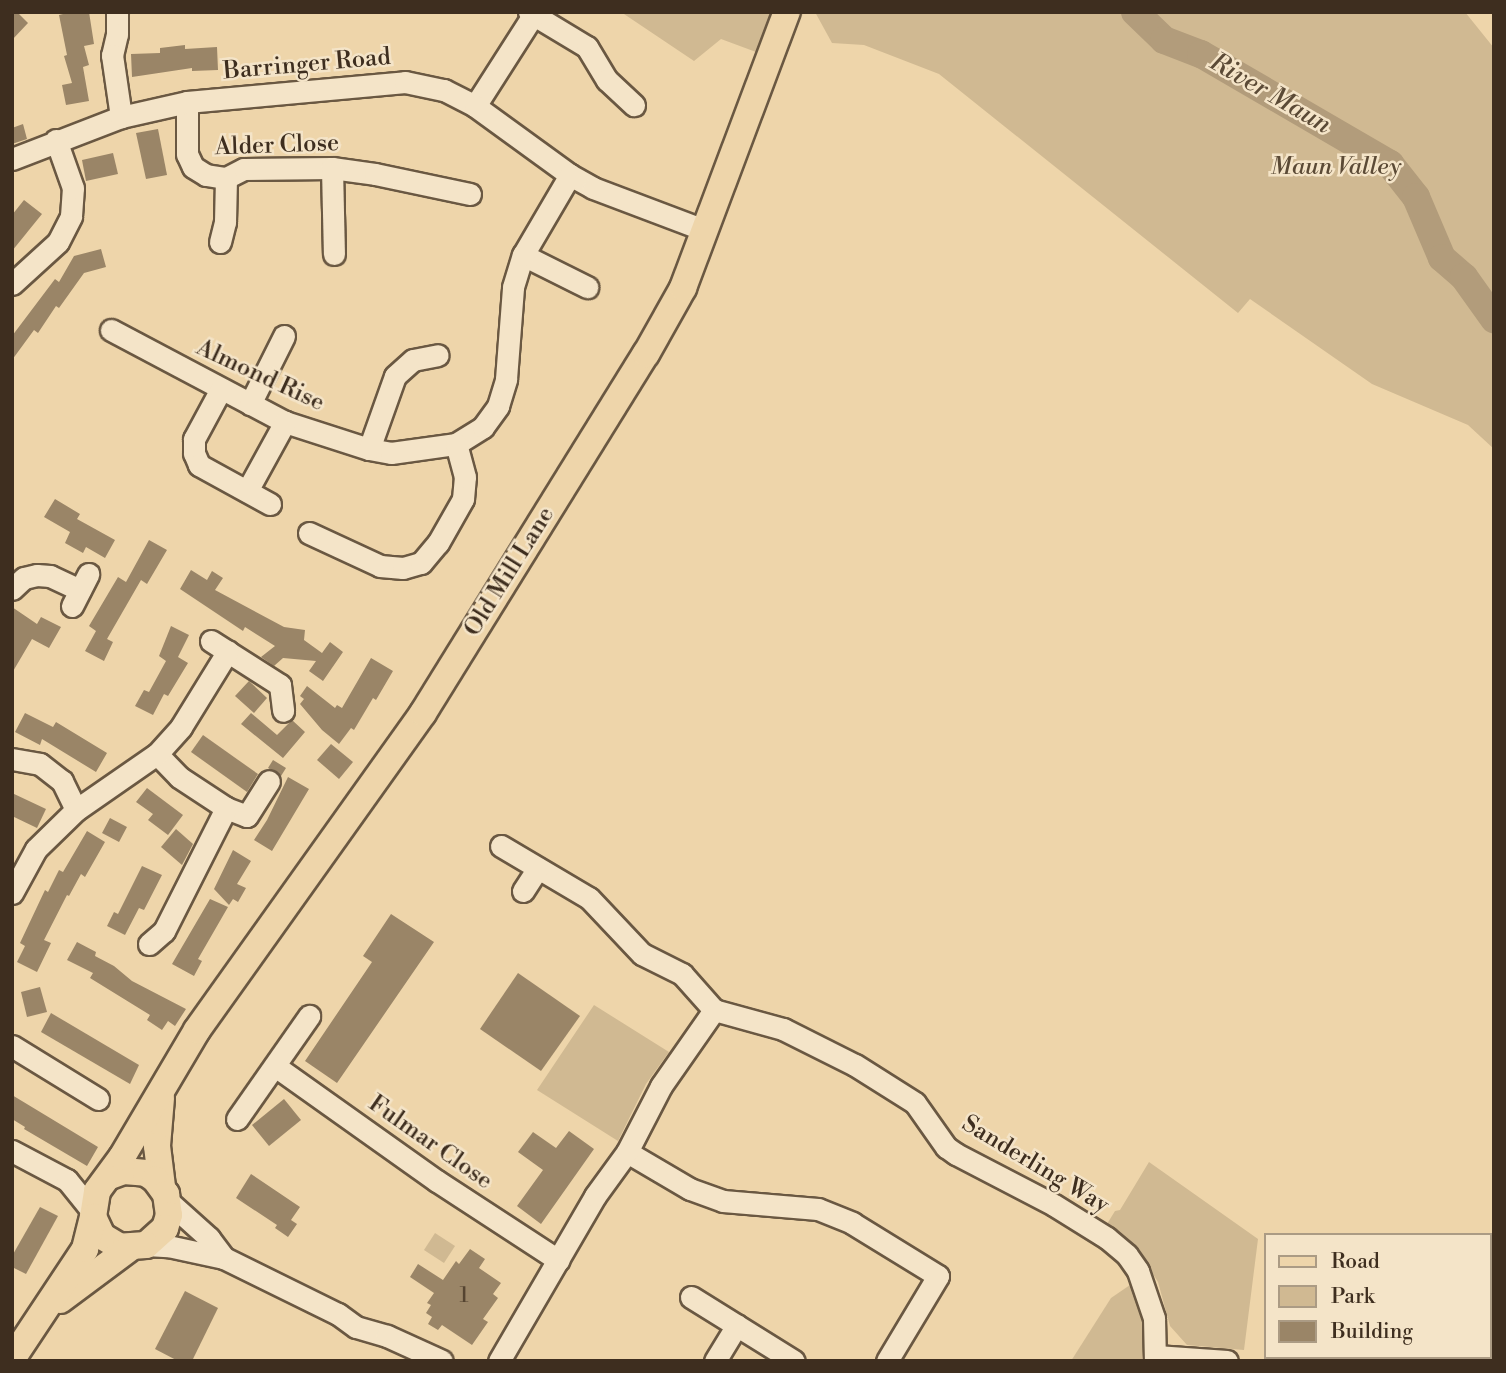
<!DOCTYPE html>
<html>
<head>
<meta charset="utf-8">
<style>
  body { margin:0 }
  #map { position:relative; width:1506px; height:1373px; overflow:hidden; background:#eed5aa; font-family:"Libre Bodoni",serif }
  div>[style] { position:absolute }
  .green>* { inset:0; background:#d0b992 }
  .river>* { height:28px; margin:-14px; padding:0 14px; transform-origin:14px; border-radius:14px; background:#b29c7b }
  .building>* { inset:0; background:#9a8567 }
  .roads { filter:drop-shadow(2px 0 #6a5842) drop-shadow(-2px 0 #6a5842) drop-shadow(0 2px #6a5842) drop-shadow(0 -2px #6a5842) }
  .minor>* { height:21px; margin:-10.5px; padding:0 10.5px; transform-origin:10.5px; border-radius:10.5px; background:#f4e4c8 }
  .major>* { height:26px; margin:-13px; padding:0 13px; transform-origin:13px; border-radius:13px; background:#eed5aa }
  span { translate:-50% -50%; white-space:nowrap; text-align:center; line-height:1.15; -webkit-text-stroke:5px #f4e4c8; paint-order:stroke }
  .number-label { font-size:21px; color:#554431 }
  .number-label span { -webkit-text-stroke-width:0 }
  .street-label { font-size:24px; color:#3e2e1f }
  .park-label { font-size:24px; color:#5b4a36; font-style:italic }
  .water-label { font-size:26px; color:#5b4a36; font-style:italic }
  .frame { position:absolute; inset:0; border:14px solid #3e2e1f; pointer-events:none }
  .legend { position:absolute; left:1264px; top:1233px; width:228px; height:126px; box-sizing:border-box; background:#f4e4c8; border:2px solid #ab9b84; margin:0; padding:9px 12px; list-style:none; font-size:21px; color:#3e2e1f }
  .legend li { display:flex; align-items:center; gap:14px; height:35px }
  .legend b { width:35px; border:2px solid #ab9b84 }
</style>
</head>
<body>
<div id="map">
  <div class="green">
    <i style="clip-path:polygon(621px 12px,771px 12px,756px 52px,721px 39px,694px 61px)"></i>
    <i style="clip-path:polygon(815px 12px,1465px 12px,1494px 48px,1494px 449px,1468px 425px,1372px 384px,1250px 299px,1238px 313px,939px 74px,864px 45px,832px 43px)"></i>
    <i style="clip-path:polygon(594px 1005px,669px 1052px,646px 1084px,618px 1141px,537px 1090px)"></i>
    <i style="clip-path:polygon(1149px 1162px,1258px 1239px,1244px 1350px,1187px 1345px,1170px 1326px,1158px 1282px,1141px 1255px,1107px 1224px,1115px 1211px,1120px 1210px)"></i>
    <i style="clip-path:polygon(435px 1233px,455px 1246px,444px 1263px,424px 1250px)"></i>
    <i style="clip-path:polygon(1130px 1285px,1140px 1305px,1144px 1333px,1142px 1361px,1071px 1361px,1111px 1298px)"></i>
  </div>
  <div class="river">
    <i style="left:1135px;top:12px;width:40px;rotate:44deg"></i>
    <i style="left:1164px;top:40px;width:40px;rotate:21deg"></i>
    <i style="left:1201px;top:54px;width:219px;rotate:30.2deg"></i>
    <i style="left:1390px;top:164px;width:42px;rotate:51.8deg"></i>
    <i style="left:1416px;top:197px;width:66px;rotate:66.9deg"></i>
    <i style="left:1442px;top:258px;width:29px;rotate:41deg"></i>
    <i style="left:1464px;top:277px;width:52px;rotate:54.5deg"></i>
  </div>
  <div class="building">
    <i style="clip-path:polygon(12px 12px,17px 12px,28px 23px,12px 40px)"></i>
    <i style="clip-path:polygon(71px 12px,89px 12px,94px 44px,84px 46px,89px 65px,83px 67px,89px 101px,66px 105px,62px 85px,72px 83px,64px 56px,67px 55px,59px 15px)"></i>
    <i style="clip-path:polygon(185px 45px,185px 49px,217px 47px,218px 70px,192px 71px,192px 68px,132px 77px,131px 54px,160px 53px,160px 48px)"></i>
    <i style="clip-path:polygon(23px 124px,27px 139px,12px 144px,12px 128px)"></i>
    <i style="clip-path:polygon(158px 129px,167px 175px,146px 179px,136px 133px)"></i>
    <i style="clip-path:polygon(113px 153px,118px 174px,86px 181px,82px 160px)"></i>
    <i style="clip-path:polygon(24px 200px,42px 214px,12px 251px,12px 215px)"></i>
    <i style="clip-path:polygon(101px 249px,106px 267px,84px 273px,59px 308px,56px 306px,38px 333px,34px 330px,12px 360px,12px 336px,55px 279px,59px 282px,74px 256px)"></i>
    <i style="clip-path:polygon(55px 499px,80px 514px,77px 519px,115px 540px,105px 558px,86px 547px,83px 553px,65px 543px,70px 532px,44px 517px)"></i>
    <i style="clip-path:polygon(149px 540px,167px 550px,147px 584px,141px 580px,107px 639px,113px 642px,104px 661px,85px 651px,96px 631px,89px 626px,118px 577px,126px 582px)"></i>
    <i style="clip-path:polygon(191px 570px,207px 580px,212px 571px,223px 578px,215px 590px,284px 627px,305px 630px,304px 640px,322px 653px,330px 642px,343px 652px,323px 681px,309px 671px,316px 661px,283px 658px,274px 666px,261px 657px,275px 646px,245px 627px,243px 631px,180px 589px)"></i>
    <i style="clip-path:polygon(12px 607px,37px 624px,41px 617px,61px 627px,49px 648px,32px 639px,12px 673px)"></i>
    <i style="clip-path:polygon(171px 626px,189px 635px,178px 657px,188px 663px,168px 696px,164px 694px,153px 715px,135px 706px,144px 690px,149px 692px,166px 661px,159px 656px)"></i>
    <i style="clip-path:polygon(371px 658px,393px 671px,376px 700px,373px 698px,354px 730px,351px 728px,339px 744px,322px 730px,300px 704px,304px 699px,300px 696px,307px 686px,335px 708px,337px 705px,342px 708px)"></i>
    <i style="clip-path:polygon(249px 681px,267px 698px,254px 713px,235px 696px)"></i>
    <i style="clip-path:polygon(25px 713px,53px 727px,56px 722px,107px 753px,96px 772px,42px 739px,40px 745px,15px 732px)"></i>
    <i style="clip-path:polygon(251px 713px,277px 735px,292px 720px,305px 732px,283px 758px,241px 724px)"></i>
    <i style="clip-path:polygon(203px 735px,258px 774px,247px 792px,191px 752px)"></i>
    <i style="clip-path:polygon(331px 744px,353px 762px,339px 779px,317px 760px)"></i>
    <i style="clip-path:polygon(273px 760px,286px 768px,281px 776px,268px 768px)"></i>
    <i style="clip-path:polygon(288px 777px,309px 789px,272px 851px,254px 840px,267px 820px)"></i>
    <i style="clip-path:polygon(147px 788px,183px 815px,168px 835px,148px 820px,153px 814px,136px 802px)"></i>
    <i style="clip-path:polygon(12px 793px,46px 809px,37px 828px,12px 816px)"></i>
    <i style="clip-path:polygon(110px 818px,127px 827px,119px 842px,102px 833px)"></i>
    <i style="clip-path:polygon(176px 829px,193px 844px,182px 865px,161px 847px)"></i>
    <i style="clip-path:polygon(87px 831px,105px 842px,85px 877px,81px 874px,69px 896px,67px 895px,44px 940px,51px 943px,37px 972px,17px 962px,25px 946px,20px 943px,45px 890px,48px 892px,59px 870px,63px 872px)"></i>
    <i style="clip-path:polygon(233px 850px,251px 861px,237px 884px,246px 888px,238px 902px,233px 899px,229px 905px,214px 889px)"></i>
    <i style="clip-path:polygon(142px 866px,162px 875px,144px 910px,139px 908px,125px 935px,107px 926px,114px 912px,118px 914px)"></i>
    <i style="clip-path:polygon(210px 899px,228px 907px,198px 959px,202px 961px,194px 976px,172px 964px)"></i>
    <i style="clip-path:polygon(391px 914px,434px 942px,337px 1083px,305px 1061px,372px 962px,363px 956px)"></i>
    <i style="clip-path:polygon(77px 942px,96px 952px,95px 956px,114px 966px,132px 981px,186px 1009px,175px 1026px,168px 1021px,162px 1030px,147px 1020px,150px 1015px,90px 978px,93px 973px,67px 960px)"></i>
    <i style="clip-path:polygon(518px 973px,580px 1016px,541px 1071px,480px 1029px)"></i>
    <i style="clip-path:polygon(40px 987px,47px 1012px,27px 1017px,21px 992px)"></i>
    <i style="clip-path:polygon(51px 1013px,139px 1065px,130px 1084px,41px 1032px)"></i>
    <i style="clip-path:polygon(12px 1095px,98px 1147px,87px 1166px,24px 1129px,25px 1127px,12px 1119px)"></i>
    <i style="clip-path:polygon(284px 1099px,301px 1120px,269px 1146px,252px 1125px)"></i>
    <i style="clip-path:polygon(569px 1131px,594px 1149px,541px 1224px,517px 1206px,543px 1170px,518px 1152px,533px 1132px,556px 1148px)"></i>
    <i style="clip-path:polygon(251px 1174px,300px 1207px,291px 1220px,297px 1224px,288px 1237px,275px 1228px,277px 1225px,236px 1198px)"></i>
    <i style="clip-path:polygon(40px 1207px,58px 1216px,26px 1274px,12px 1267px,12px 1256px)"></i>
    <i style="clip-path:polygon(470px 1249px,485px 1259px,479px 1268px,501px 1283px,493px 1294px,498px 1298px,483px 1319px,488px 1322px,472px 1345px,442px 1325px,438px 1330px,428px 1324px,432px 1317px,426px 1313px,431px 1305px,427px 1303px,434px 1293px,410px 1277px,418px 1264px,443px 1280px,456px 1261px,459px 1264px)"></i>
    <i style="clip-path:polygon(185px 1291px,218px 1308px,192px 1361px,178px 1361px,155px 1349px)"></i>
  </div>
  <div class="roads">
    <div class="minor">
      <i style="left:117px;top:12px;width:22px;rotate:90deg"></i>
      <i style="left:117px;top:34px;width:22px;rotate:103deg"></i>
      <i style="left:112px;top:55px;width:63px;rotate:81.7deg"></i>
      <i style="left:529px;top:12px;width:68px;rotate:31.1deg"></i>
      <i style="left:587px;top:47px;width:39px;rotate:59deg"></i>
      <i style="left:607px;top:80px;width:37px;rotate:43deg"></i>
      <i style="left:187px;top:102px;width:52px;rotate:90deg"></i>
      <i style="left:187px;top:154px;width:14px;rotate:65deg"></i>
      <i style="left:193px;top:167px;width:15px;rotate:32deg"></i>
      <i style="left:206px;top:175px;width:20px;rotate:9deg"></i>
      <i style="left:226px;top:178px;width:20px;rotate:-27deg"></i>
      <i style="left:244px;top:169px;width:88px;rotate:-0.7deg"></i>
      <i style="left:332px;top:168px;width:43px;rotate:7.9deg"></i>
      <i style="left:375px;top:174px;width:97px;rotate:11.9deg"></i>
      <i style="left:475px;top:106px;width:112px;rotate:-57.4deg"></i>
      <i style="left:12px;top:159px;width:117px;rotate:-21.1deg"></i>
      <i style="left:121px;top:117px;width:68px;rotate:-12.8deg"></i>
      <i style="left:187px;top:102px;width:219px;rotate:-5.2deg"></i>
      <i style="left:405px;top:82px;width:40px;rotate:12deg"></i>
      <i style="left:444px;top:90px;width:35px;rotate:27deg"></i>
      <i style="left:475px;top:106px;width:117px;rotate:36deg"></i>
      <i style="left:570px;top:175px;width:26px;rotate:29deg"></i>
      <i style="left:593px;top:188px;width:119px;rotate:20.7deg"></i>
      <i style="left:332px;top:168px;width:86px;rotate:88.7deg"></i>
      <i style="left:220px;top:242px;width:21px;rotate:-76deg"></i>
      <i style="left:225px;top:222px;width:44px;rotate:-88.7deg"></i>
      <i style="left:523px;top:255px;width:72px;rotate:26.6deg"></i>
      <i style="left:12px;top:284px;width:62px;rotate:-42.4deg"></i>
      <i style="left:58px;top:242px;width:29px;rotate:-63deg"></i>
      <i style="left:71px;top:216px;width:28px;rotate:-86deg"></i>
      <i style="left:73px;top:188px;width:51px;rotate:-109.5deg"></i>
      <i style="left:111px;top:330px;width:197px;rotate:27.9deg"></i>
      <i style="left:285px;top:422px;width:88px;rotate:17.8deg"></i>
      <i style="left:369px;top:449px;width:22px;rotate:10deg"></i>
      <i style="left:391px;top:453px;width:66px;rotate:-7.9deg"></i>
      <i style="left:456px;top:444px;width:32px;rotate:-32deg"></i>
      <i style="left:483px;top:427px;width:26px;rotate:-54deg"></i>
      <i style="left:498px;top:406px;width:28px;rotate:-73deg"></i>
      <i style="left:506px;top:379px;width:92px;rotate:-85.6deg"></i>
      <i style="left:513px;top:287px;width:34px;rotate:-73deg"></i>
      <i style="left:523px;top:255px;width:93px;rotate:-59.6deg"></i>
      <i style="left:221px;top:389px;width:57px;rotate:118.4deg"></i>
      <i style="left:194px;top:439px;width:14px;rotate:90deg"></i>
      <i style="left:194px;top:453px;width:13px;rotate:67deg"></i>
      <i style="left:199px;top:465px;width:81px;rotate:28.8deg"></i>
      <i style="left:250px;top:404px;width:76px;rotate:-63.4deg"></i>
      <i style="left:369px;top:449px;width:77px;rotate:-70.4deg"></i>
      <i style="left:395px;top:376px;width:24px;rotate:-42deg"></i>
      <i style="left:413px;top:360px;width:25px;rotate:-11deg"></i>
      <i style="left:247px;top:491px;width:79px;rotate:-61.2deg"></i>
      <i style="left:309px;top:533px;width:78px;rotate:24.9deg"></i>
      <i style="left:380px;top:566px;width:23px;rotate:5deg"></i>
      <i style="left:403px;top:568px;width:19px;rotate:-16deg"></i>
      <i style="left:421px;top:563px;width:26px;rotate:-50deg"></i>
      <i style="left:438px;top:543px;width:51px;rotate:-60.4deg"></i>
      <i style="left:463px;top:499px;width:22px;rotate:-85deg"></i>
      <i style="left:465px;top:477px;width:34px;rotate:-105deg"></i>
      <i style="left:12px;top:589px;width:16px;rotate:-43deg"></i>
      <i style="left:24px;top:578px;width:13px;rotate:-13deg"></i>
      <i style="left:37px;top:575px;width:13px;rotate:4deg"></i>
      <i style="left:50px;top:576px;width:33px;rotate:25deg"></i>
      <i style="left:72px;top:606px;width:36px;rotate:-63deg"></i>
      <i style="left:211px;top:641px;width:82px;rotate:32.5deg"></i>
      <i style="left:280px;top:685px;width:26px;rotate:83deg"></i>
      <i style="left:157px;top:754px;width:32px;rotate:46deg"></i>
      <i style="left:179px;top:777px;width:56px;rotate:33.4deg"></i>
      <i style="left:226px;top:808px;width:22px;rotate:21deg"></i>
      <i style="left:247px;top:816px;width:41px;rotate:-57.8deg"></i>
      <i style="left:12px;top:759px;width:28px;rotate:10deg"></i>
      <i style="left:40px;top:764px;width:28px;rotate:38deg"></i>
      <i style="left:62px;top:781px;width:32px;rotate:64deg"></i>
      <i style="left:501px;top:846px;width:102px;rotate:30.6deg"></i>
      <i style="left:589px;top:898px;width:77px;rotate:46.6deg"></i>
      <i style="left:642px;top:954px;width:45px;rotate:26.6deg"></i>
      <i style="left:682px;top:974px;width:48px;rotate:48.4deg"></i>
      <i style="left:714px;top:1010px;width:72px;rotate:15.4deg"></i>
      <i style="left:783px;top:1029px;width:80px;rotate:26.6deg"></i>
      <i style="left:855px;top:1065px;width:71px;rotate:32.3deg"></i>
      <i style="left:915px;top:1103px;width:54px;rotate:54.8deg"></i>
      <i style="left:946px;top:1147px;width:12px;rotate:35deg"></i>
      <i style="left:956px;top:1154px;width:110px;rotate:27.5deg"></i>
      <i style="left:1054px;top:1205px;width:62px;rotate:31.9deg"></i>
      <i style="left:1107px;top:1238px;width:26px;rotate:40deg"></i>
      <i style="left:1127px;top:1255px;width:19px;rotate:55deg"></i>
      <i style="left:1138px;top:1271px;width:50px;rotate:71.2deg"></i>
      <i style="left:1154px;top:1318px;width:43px;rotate:88.7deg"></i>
      <i style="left:523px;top:891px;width:27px;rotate:-57deg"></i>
      <i style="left:12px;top:893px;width:50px;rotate:-61.4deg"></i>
      <i style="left:36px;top:849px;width:56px;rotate:-44.3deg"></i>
      <i style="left:76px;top:810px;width:98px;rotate:-34.7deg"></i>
      <i style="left:157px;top:754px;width:36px;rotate:-48deg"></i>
      <i style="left:181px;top:727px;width:89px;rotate:-58.3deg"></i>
      <i style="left:149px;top:944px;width:20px;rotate:-41deg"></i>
      <i style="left:164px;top:931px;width:138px;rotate:-63.2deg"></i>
      <i style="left:12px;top:1046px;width:101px;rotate:31.6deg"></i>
      <i style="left:275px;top:1066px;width:199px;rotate:35.4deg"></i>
      <i style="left:437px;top:1181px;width:145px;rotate:33.1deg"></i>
      <i style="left:237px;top:1119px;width:126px;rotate:-55deg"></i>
      <i style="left:12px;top:1151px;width:62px;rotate:27.8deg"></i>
      <i style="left:67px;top:1180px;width:40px;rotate:51deg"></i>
      <i style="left:627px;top:1152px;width:73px;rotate:30.4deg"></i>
      <i style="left:690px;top:1189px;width:35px;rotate:20deg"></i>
      <i style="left:723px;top:1201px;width:95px;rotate:4.8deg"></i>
      <i style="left:818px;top:1209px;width:37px;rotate:22deg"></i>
      <i style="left:852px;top:1223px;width:101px;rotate:31.6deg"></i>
      <i style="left:938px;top:1276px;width:99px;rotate:121deg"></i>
      <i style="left:169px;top:1202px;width:54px;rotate:42deg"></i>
      <i style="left:209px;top:1238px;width:25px;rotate:53deg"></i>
      <i style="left:146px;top:1245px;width:22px;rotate:3deg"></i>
      <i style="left:168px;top:1246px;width:57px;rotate:12.1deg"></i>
      <i style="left:224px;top:1258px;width:127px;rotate:26.2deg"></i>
      <i style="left:338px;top:1314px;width:22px;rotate:36deg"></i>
      <i style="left:356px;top:1327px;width:32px;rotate:16deg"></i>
      <i style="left:387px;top:1336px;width:60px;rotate:24.4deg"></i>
      <i style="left:691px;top:1297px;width:121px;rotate:31.9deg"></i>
      <i style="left:1156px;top:1356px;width:71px;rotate:4deg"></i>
      <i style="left:499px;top:1361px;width:191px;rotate:-59.8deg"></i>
      <i style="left:595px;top:1196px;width:54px;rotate:-54deg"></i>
      <i style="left:627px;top:1152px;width:74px;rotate:-62.7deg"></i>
      <i style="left:661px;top:1086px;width:93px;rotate:-55.1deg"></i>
      <i style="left:715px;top:1361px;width:42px;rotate:-58.6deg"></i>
    </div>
    <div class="major">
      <i style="left:161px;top:1098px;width:48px;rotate:94.8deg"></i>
      <i style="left:157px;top:1146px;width:41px;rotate:83deg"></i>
      <i style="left:110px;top:1176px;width:15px;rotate:-20deg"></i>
      <i style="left:124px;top:1171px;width:22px;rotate:5deg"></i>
      <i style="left:146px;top:1173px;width:11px;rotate:34deg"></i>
      <i style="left:155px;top:1179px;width:19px;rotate:54deg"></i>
      <i style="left:166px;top:1194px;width:21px;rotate:82deg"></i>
      <i style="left:169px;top:1215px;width:14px;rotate:107deg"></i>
      <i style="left:165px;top:1228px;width:25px;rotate:138deg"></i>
      <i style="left:146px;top:1245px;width:26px;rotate:176deg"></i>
      <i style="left:120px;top:1247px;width:21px;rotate:-149deg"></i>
      <i style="left:102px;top:1236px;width:21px;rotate:-115deg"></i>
      <i style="left:93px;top:1217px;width:26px;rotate:-81deg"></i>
      <i style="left:97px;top:1191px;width:42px;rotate:-53.7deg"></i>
      <i style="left:122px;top:1157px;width:147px;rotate:-59.4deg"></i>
      <i style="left:197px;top:1030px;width:389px;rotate:-54.5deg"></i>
      <i style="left:423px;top:713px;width:423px;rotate:-58.2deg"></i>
      <i style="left:646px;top:354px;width:76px;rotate:-60.7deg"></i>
      <i style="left:683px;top:288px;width:295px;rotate:-69.4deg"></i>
      <i style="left:60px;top:1300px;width:87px;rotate:-36.6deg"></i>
      <i style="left:12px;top:1359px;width:132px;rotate:-56.4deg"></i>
      <i style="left:85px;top:1249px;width:33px;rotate:-76deg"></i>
    </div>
  </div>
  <div class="number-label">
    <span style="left:464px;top:1296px">1</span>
  </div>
  <div class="street-label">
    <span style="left:307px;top:65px;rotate:-5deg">Barringer Road</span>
    <span style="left:277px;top:146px;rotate:-2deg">Alder Close</span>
    <span style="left:260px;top:376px;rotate:25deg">Almond Rise</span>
    <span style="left:510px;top:572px;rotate:-58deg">Old Mill Lane</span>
    <span style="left:430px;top:1143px;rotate:35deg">Fulmar Close</span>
    <span style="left:1035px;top:1165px;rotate:31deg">Sanderling Way</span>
  </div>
  <div class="park-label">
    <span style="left:1336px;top:168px">Maun Valley</span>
  </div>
  <div class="water-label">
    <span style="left:1270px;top:94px;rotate:30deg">River Maun</span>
  </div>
  <div class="frame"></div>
  <ul class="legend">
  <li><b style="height:9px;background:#eed5aa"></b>Road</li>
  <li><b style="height:19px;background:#d0b992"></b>Park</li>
  <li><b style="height:19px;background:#9a8567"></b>Building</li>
  </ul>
</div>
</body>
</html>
